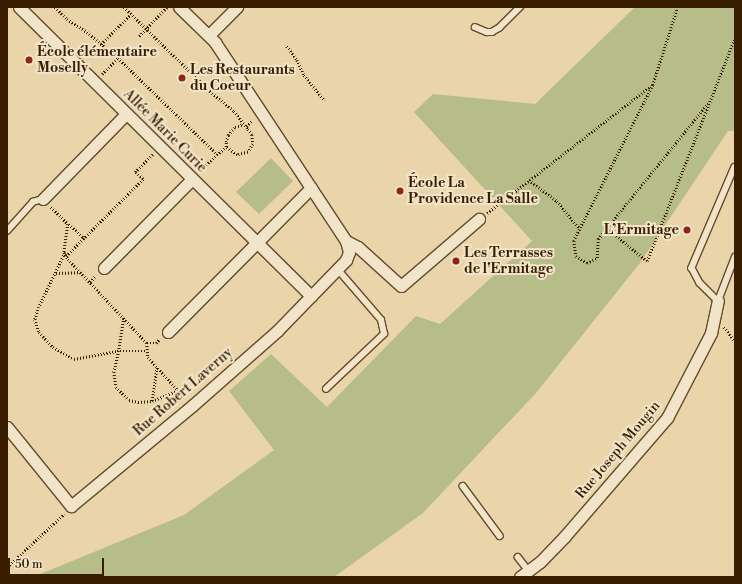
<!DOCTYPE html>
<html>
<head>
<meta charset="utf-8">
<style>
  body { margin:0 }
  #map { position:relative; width:742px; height:584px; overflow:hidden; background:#ead5ab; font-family:"Libre Bodoni",serif }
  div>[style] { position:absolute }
  .green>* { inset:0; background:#b6bd89 }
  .path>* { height:2.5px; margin-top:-1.25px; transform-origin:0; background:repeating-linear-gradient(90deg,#381d01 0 1px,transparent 0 3px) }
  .roads { filter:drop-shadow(1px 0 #644b2c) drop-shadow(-1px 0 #644b2c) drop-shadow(0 1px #644b2c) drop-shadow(0 -1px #644b2c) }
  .lane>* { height:5.5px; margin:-2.75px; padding:0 2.75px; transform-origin:2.75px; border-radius:2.75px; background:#f1e4c8 }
  .street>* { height:11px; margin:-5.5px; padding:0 5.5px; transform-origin:5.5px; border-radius:5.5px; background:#f1e4c8 }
  .dots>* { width:11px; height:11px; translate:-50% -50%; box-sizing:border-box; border:2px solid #f1e4c8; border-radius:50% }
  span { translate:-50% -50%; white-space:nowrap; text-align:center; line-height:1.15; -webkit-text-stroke:4px #f1e4c8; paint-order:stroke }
  .poi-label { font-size:14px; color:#381d01; font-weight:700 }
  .left { translate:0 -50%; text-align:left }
  .right { translate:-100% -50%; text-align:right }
  .street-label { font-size:14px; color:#381d01 }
  .frame { position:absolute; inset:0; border:8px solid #381d01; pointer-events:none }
  .scale { position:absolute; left:8px; top:558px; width:96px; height:18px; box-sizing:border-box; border:2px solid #381d01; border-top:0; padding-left:5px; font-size:12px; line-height:14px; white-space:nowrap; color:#381d01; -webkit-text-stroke:3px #f1e4c8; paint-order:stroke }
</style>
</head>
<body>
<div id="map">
  <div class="green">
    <i style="clip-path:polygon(635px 7px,735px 7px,735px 131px,728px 131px,640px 263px,536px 393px,423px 513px,334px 577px,33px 577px,184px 515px,274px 450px,229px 391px,271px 354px,327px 407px,416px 316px,440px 324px,532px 241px,414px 112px,433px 94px,535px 104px)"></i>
    <i style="clip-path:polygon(271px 158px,293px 181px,259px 214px,236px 192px)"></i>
  </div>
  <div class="path">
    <i style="left:55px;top:7px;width:17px;rotate:45deg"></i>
    <i style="left:67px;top:19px;width:24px;rotate:33deg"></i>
    <i style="left:87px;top:32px;width:40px;rotate:40deg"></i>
    <i style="left:118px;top:58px;width:138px;rotate:44.1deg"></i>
    <i style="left:124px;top:7px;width:123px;rotate:44.3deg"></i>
    <i style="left:212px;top:93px;width:28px;rotate:39deg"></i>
    <i style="left:234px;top:111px;width:23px;rotate:52deg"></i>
    <i style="left:248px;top:129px;width:7px;rotate:56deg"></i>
    <i style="left:252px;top:135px;width:9px;rotate:84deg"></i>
    <i style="left:253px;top:144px;width:9px;rotate:122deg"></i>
    <i style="left:248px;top:152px;width:11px;rotate:165deg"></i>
    <i style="left:237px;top:155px;width:14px;rotate:-144deg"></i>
    <i style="left:226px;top:147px;width:5px;rotate:-90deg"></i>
    <i style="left:226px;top:142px;width:7px;rotate:-74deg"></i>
    <i style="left:228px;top:135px;width:11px;rotate:-49deg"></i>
    <i style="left:235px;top:127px;width:9px;rotate:-18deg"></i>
    <i style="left:678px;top:7px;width:82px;rotate:107.8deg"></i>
    <i style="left:653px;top:85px;width:175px;rotate:116.9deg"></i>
    <i style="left:574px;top:241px;width:15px;rotate:82deg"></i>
    <i style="left:576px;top:256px;width:13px;rotate:32deg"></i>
    <i style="left:587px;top:263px;width:11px;rotate:-27deg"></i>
    <i style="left:597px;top:258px;width:19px;rotate:-87deg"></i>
    <i style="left:598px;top:239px;width:175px;rotate:-51deg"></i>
    <i style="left:139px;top:36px;width:40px;rotate:-46deg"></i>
    <i style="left:101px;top:44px;width:42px;rotate:-45deg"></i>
    <i style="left:287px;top:46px;width:17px;rotate:54deg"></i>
    <i style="left:297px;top:60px;width:17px;rotate:65deg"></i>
    <i style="left:304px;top:75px;width:33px;rotate:51deg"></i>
    <i style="left:102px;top:74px;width:30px;rotate:-45deg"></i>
    <i style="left:246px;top:126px;width:9px;rotate:-41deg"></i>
    <i style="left:199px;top:171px;width:36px;rotate:-42deg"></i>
    <i style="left:529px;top:180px;width:35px;rotate:37deg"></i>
    <i style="left:557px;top:201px;width:36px;rotate:51deg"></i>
    <i style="left:51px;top:207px;width:24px;rotate:45deg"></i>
    <i style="left:68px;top:224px;width:28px;rotate:98deg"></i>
    <i style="left:64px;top:252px;width:8px;rotate:60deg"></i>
    <i style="left:68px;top:259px;width:115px;rotate:46.8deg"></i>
    <i style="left:147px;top:343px;width:14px;rotate:86deg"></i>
    <i style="left:148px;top:357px;width:55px;rotate:47.9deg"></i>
    <i style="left:487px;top:213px;width:207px;rotate:-37.8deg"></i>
    <i style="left:69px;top:224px;width:21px;rotate:43deg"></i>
    <i style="left:607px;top:228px;width:52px;rotate:39.5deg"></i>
    <i style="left:647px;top:261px;width:240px;rotate:-68.5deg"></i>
    <i style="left:65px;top:253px;width:60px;rotate:115.7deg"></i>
    <i style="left:39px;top:307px;width:13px;rotate:108deg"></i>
    <i style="left:35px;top:319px;width:14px;rotate:73deg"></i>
    <i style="left:39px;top:332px;width:21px;rotate:47deg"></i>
    <i style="left:53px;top:347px;width:24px;rotate:30deg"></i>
    <i style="left:74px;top:359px;width:44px;rotate:-10.5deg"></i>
    <i style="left:117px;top:351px;width:30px"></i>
    <i style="left:66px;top:256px;width:109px;rotate:-45deg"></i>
    <i style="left:143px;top:179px;width:11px;rotate:-139deg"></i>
    <i style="left:135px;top:172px;width:25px;rotate:-45deg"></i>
    <i style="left:56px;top:273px;width:24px;rotate:-2deg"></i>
    <i style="left:90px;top:282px;width:9px;rotate:-49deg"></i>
    <i style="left:124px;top:318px;width:33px;rotate:99deg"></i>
    <i style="left:119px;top:351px;width:22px;rotate:103deg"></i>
    <i style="left:114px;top:372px;width:15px;rotate:82deg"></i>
    <i style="left:116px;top:387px;width:18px;rotate:45deg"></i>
    <i style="left:129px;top:400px;width:9px;rotate:13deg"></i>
    <i style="left:138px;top:402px;width:14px;rotate:-4deg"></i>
    <i style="left:152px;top:401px;width:34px;rotate:-82deg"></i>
    <i style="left:724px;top:327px;width:18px;rotate:52deg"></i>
    <i style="left:147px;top:343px;width:9px"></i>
    <i style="left:156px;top:343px;width:6px;rotate:-45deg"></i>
    <i style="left:152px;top:401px;width:29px;rotate:-22deg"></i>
    <i style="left:7px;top:567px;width:78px;rotate:-42.9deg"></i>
  </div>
  <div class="roads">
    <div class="lane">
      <i style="left:475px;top:27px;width:13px;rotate:23deg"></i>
      <i style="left:487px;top:32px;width:5px"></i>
      <i style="left:492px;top:32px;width:8px;rotate:-30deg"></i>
      <i style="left:499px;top:28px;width:30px;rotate:-45deg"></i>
      <i style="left:735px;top:167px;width:110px;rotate:113.1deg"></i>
      <i style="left:692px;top:268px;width:17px;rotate:62deg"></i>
      <i style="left:700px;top:283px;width:25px;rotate:45deg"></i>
      <i style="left:718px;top:301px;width:47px;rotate:-68.9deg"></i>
      <i style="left:7px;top:231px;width:39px;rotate:-48deg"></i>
      <i style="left:33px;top:202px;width:10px;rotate:-17deg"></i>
      <i style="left:326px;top:389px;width:80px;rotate:-43.5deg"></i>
      <i style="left:384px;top:334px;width:14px;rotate:-102deg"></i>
      <i style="left:381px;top:320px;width:67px;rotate:-130.8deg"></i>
      <i style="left:463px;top:486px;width:62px;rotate:53.5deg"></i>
      <i style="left:518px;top:557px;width:18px;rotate:52deg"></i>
    </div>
    <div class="street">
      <i style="left:19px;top:7px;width:411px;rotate:44.7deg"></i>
      <i style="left:209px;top:35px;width:40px;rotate:-45deg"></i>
      <i style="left:43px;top:199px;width:119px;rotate:-45.7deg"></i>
      <i style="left:346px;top:241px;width:13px;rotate:27deg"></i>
      <i style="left:358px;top:247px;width:58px;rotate:42.2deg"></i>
      <i style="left:401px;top:286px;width:103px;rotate:-40.7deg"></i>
      <i style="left:104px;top:268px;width:125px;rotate:-45.3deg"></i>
      <i style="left:168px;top:332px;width:203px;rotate:-45.2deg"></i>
      <i style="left:7px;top:427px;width:102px;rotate:51deg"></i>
      <i style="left:71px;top:506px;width:158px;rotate:-39.6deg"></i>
      <i style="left:193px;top:405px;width:112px;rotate:-41.4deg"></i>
      <i style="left:277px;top:331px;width:99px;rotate:-45.8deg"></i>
      <i style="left:346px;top:260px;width:9px;rotate:-69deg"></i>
      <i style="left:349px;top:252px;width:11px;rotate:-105deg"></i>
      <i style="left:346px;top:241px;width:238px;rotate:-123.4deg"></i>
      <i style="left:215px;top:42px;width:50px;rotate:-135.8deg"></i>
      <i style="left:520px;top:577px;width:25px;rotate:-37deg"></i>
      <i style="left:540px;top:562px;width:36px;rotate:-46deg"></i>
      <i style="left:565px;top:536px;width:156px;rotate:-49.2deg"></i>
      <i style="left:667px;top:418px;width:96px;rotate:-62.6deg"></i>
      <i style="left:711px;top:333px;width:33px;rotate:-78deg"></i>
    </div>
  </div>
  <div class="dots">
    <i style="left:29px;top:60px;background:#8f2418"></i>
    <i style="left:182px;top:78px;background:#8f2418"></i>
    <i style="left:400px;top:191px;background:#8f2418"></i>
    <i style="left:687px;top:230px;background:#8f2418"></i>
    <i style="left:456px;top:261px;background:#8f2418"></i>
  </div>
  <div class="poi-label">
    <span class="left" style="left:37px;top:60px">École élémentaire<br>Moselly</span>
    <span class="left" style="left:190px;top:78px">Les Restaurants<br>du Coeur</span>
    <span class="left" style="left:408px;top:191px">École La<br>Providence La Salle</span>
    <span class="right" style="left:679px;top:230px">L’Ermitage</span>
    <span class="left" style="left:464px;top:261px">Les Terrasses<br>de l'Ermitage</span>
  </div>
  <div class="street-label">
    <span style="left:165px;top:131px;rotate:45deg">Allée Marie Curie</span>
    <span style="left:183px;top:392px;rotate:-41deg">Rue Robert Laverny</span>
    <span style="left:618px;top:450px;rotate:-50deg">Rue Joseph Mougin</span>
  </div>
  <div class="frame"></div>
  <div class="scale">50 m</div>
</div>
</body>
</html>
